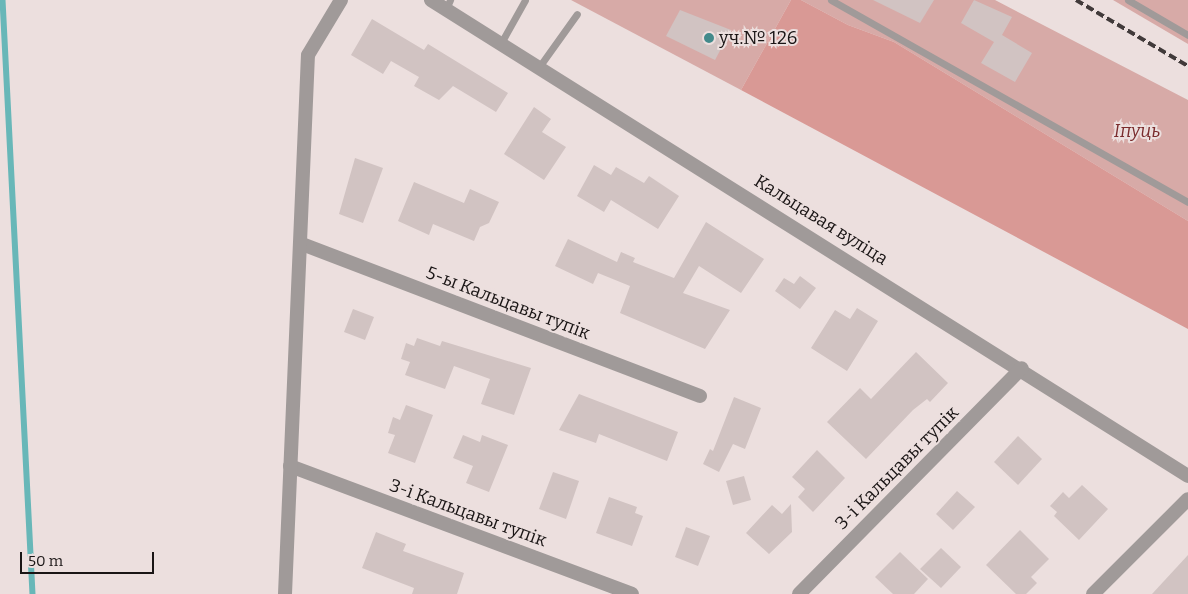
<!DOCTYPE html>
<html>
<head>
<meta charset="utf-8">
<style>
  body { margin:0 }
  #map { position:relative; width:1188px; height:594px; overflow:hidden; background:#ecdfde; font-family:Bitter,serif }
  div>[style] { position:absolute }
  .green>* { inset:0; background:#d7aaa7 }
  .forest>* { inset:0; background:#d99995 }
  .stream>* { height:5.5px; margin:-2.75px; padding:0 2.75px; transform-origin:2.75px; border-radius:2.75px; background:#68b7b8 }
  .building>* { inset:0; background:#d1c3c2 }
  .lane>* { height:7px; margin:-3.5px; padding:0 3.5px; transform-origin:3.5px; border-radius:3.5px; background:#a09a99 }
  .street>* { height:14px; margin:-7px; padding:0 7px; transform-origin:7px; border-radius:7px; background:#a09a99 }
  .rail>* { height:4px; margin-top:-2px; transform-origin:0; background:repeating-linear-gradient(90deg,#413a3a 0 8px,transparent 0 12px) }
  .dots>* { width:14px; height:14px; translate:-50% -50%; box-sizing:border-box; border:2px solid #ecdfde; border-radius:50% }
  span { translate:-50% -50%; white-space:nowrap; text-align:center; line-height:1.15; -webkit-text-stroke:4px #ecdfde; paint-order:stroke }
  .poi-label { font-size:18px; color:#1a1515 }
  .left { translate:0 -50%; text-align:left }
  .park-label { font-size:18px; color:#7a2c2d; font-style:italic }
  .street-label { font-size:18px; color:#1a1515 }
  .scale { position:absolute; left:20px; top:552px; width:134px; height:22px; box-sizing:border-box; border:2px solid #1a1515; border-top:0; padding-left:6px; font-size:15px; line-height:18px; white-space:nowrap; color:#1a1515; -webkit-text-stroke:4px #ecdfde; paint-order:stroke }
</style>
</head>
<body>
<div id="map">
  <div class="green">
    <i style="clip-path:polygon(571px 0,791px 0,741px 90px)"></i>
    <i style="clip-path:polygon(801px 0,995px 0,1188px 100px,1188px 221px,894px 42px,848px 25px)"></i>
    <i style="clip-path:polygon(1113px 0,1188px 0,1188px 44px)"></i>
  </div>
  <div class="forest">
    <i style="clip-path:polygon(791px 0,801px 0,848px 25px,894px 42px,1188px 221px,1188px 329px,741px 90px)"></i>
  </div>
  <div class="stream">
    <i style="left:3px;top:0;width:595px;rotate:87.11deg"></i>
  </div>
  <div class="building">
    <i style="clip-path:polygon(873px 0,934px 0,920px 23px)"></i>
    <i style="clip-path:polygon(974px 0,1012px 17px,1002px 35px,1032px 53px,1015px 82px,981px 63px,994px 42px,961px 23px)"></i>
    <i style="clip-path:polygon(680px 10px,731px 30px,715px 60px,666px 36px)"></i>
    <i style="clip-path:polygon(372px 19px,424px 50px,428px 44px,508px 93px,496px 112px,453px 86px,439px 100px,414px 86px,419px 77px,391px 61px,383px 74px,351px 55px)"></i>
    <i style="clip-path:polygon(534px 107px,551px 119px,542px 132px,566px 147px,544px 180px,504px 154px)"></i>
    <i style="clip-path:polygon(355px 158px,383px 168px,363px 223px,339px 214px)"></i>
    <i style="clip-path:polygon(594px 165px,611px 175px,616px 167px,644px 183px,649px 176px,679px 196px,658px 229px,611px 200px,604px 212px,577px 196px)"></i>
    <i style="clip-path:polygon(414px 182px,464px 203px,470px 189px,499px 202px,489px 223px,480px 227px,474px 241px,433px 224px,429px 235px,398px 221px)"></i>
    <i style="clip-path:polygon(706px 222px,764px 259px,741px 293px,699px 266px,683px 293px,730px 310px,705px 349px,620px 313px,630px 286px,598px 273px,593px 284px,555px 266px,568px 239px,617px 262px,621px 252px,635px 258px,633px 262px,674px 278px)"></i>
    <i style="clip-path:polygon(800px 276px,816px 288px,800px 309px,775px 291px,784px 278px,794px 284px)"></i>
    <i style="clip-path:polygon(857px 308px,878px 321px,847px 371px,811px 348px,835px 310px,850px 319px)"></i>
    <i style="clip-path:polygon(353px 309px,374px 317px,365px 340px,344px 332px)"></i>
    <i style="clip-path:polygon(417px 338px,440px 346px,442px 341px,531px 368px,514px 415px,481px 404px,490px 379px,454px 366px,445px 389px,405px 375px,410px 362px,401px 359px,406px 343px,414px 346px)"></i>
    <i style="clip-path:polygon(916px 352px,948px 383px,930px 402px,927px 399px,913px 410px,866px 459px,827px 422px,860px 388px,871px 399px)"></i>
    <i style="clip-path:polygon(579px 394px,678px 432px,667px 461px,599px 434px,596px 443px,559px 430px)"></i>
    <i style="clip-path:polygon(734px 397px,761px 408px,745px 449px,733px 444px,719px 472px,703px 464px,710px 449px,713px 451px)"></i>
    <i style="clip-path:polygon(406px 405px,433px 415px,415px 463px,388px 453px,395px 435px,388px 433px,393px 417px,400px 420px)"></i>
    <i style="clip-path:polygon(463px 435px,480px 442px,482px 435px,508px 445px,489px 492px,466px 483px,473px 466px,453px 458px)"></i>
    <i style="clip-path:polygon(1018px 436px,1042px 459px,1018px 485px,994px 462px)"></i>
    <i style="clip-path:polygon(817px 450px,845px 478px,813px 512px,798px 497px,805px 489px,792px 477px)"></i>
    <i style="clip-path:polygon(553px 472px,579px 481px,566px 519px,539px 509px)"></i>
    <i style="clip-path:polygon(744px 476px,751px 500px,733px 505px,726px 481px)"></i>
    <i style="clip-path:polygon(1082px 485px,1108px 509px,1079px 540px,1054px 516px,1057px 512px,1050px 506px,1063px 492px,1069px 498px)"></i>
    <i style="clip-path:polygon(957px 491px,975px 507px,953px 530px,936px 514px)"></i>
    <i style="clip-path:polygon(609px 497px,637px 507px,635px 513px,643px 516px,632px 546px,596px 533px)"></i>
    <i style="clip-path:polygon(791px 504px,792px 532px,769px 554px,746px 533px,772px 505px,782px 514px)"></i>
    <i style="clip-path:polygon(686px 527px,710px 536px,698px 566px,675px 557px)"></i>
    <i style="clip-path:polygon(1020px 530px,1049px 559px,1031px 577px,1037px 583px,1026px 594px,1016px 594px,986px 565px)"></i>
    <i style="clip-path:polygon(376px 532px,406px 544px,403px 551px,464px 573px,457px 594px,412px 594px,414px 588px,362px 568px)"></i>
    <i style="clip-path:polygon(941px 548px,961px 567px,941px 588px,920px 569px)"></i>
    <i style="clip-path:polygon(900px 552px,928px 579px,914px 594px,893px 594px,875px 577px)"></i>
    <i style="clip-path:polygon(1188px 555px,1188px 594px,1152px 594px)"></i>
  </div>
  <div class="lane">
    <i style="left:831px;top:0;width:410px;rotate:29.5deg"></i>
    <i style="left:1128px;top:0;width:69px;rotate:30.3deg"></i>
    <i style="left:446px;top:9px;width:10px;rotate:-66deg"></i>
    <i style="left:501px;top:43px;width:49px;rotate:-60.8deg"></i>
    <i style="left:539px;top:67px;width:65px;rotate:-54.4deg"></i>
  </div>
  <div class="street">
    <i style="left:431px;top:0;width:894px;rotate:32.16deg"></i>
    <i style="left:302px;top:244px;width:426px;rotate:20.9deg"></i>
    <i style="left:290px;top:466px;width:365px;rotate:20.5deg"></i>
    <i style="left:285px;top:594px;width:539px;rotate:-87.56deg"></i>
    <i style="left:308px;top:55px;width:64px;rotate:-59deg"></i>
    <i style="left:799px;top:594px;width:317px;rotate:-45.4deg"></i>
    <i style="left:1093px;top:594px;width:134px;rotate:-45deg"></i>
  </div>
  <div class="rail">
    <i style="left:1076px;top:0;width:130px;rotate:30.5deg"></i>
  </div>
  <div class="dots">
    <i style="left:709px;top:38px;background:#428a8b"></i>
  </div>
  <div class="poi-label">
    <span class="left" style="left:719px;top:38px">уч.№ 126</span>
  </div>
  <div class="park-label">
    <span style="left:1137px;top:131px">Іпуць</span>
  </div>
  <div class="street-label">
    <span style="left:821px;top:220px;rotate:32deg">Кальцавая вуліца</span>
    <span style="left:508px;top:303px;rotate:21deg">5-ы Кальцавы тупік</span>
    <span style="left:897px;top:468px;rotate:-45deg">3-і Кальцавы тупік</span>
    <span style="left:468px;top:513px;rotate:20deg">3-і Кальцавы тупік</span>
  </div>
  <div class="scale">50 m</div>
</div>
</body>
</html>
